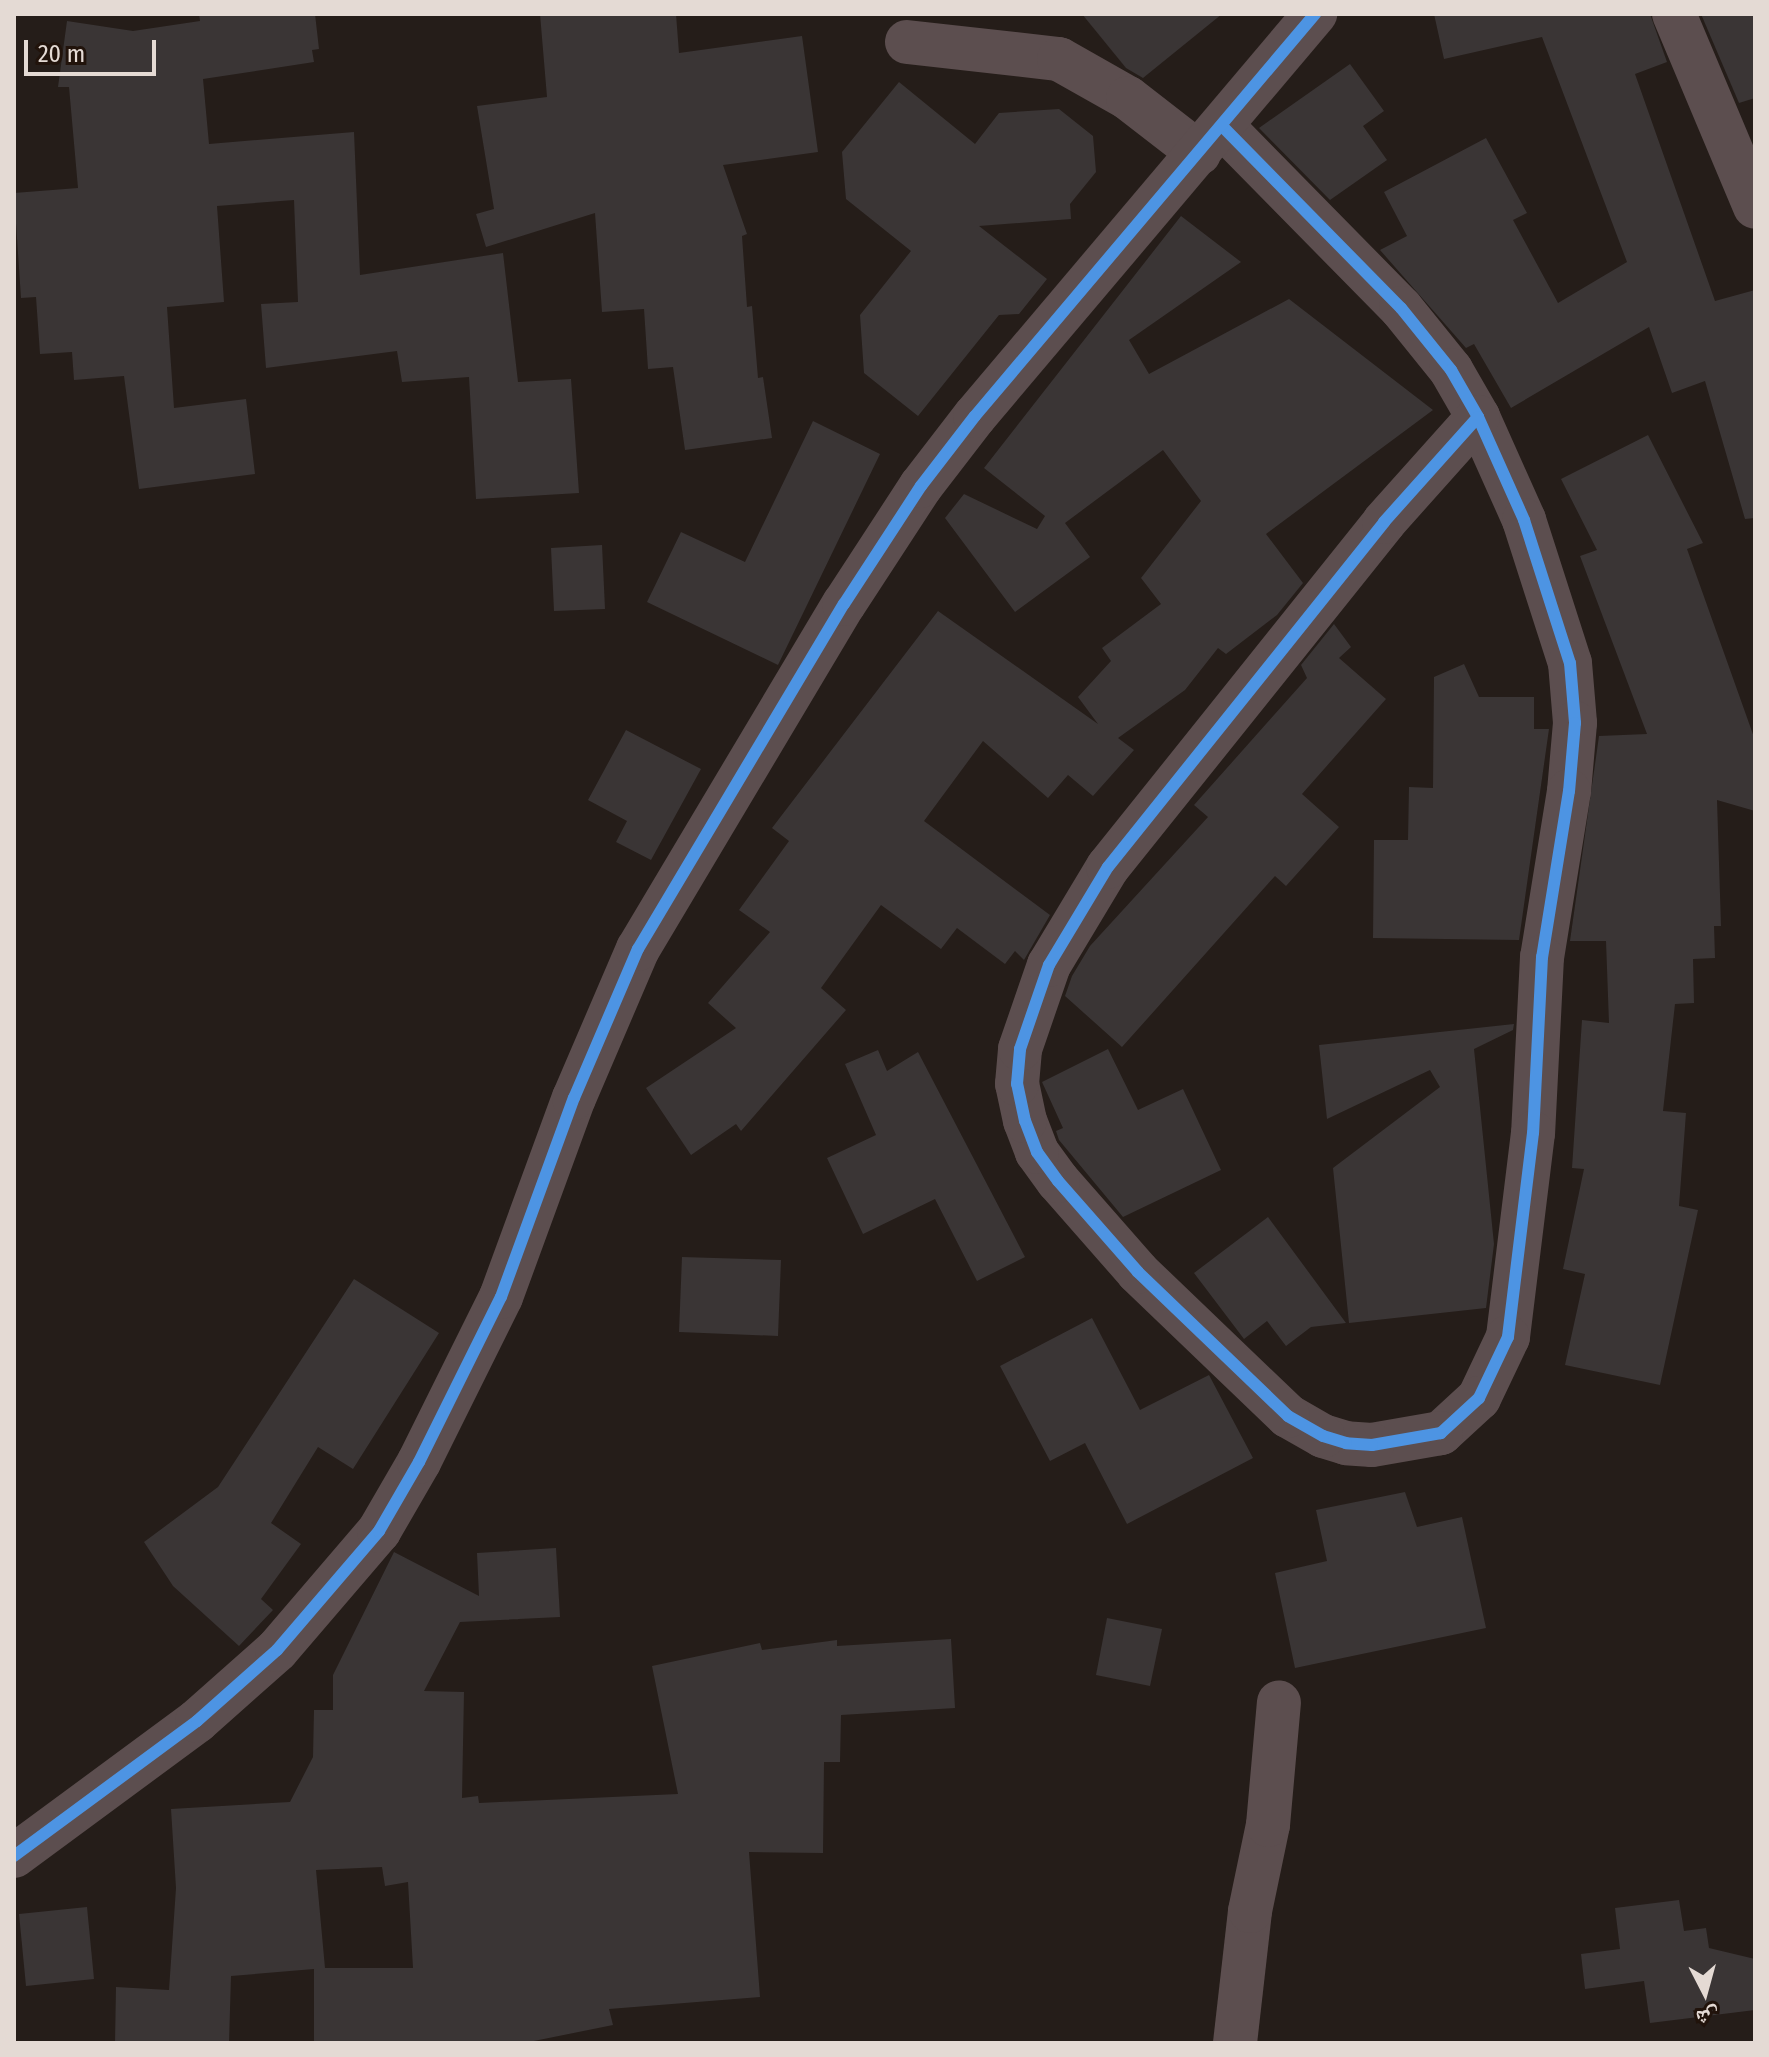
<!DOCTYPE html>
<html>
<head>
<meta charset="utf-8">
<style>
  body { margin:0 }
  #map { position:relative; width:1769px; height:2057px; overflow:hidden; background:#251d19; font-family:"Fira Sans Condensed","Noto Naskh Arabic",sans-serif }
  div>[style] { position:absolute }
  .building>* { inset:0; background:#3a3535 }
  .minor>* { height:44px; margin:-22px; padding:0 22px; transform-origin:22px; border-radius:22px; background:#5c4e4f }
  .cycleway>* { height:12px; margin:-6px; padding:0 6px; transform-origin:6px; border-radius:6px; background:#4d94e3 }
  span { translate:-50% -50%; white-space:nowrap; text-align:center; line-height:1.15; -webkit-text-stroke:7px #21130b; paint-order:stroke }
  .frame { position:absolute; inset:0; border:16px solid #e4dad4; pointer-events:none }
  .north { position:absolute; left:1665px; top:1953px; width:80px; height:80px; -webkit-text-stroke:6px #21130b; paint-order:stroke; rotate:174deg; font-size:22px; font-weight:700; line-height:32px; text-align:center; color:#e4dad4 }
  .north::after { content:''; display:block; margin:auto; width:28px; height:36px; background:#e4dad4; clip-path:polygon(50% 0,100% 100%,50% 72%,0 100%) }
  .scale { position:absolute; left:24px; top:40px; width:132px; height:36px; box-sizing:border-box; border:4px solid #e4dad4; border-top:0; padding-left:10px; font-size:24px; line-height:28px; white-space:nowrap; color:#e4dad4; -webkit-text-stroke:6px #21130b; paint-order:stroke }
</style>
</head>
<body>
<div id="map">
  <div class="building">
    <i style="clip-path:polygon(199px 14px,315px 14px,319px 49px,312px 50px,314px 62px,203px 79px,209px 144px,354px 132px,360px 275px,503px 253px,518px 382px,571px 379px,579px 493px,476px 499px,469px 377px,402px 382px,397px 351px,266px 368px,261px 304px,298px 302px,294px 200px,217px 206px,224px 302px,167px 307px,174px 408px,246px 399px,255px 474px,139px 489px,124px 376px,74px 380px,72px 352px,40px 354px,36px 297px,21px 298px,14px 193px,78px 188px,69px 87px,58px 87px,67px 21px,133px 31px,200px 21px)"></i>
    <i style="clip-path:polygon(540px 14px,676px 14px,679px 53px,802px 36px,818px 152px,723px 165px,747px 234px,742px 236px,747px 307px,752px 306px,758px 378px,763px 377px,772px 438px,685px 450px,673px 367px,648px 369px,644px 309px,602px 312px,595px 213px,486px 247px,476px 214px,494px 209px,477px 106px,547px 97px)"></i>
    <i style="clip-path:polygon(1082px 14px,1222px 14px,1143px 78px,1126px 68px)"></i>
    <i style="clip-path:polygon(1434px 14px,1650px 14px,1667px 62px,1635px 74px,1715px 301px,1755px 290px,1755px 518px,1745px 519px,1705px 381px,1672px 393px,1649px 327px,1511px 408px,1474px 344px,1466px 348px,1380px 250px,1407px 236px,1384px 192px,1486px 138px,1527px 213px,1513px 220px,1558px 303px,1627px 262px,1542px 37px,1444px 59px)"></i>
    <i style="clip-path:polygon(1701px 14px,1755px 14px,1755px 98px,1739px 103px)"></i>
    <i style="clip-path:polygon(1350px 64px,1384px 111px,1363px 126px,1387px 160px,1330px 200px,1259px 128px)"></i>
    <i style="clip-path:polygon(899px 82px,975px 144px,999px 113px,1059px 109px,1093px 136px,1096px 172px,1070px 204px,1071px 219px,979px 226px,1047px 279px,1019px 314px,999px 315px,918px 416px,864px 373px,860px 315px,911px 251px,846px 199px,842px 152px)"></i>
    <i style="clip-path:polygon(1181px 216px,1241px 262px,1129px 340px,1149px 374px,1289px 299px,1433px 410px,1266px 534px,1303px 583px,1277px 615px,1226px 654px,1218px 648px,1185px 690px,1118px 738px,1134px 750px,1093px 796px,1068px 775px,1048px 798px,983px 741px,924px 821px,1050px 915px,1024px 960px,1015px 951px,1005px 964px,957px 928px,941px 949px,881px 905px,821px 988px,846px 1010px,741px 1131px,736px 1124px,691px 1155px,646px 1088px,736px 1028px,708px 1003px,770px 932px,739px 910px,789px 841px,772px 828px,938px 611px,1098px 724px,1078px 697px,1111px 661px,1102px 648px,1161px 604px,1141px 578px,1201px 501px,1163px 450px,1065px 523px,1090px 557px,1015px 612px,945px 518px,964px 494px,1037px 529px,1045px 516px,984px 468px)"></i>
    <i style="clip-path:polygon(813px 421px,880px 454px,778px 665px,647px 602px,681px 532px,745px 562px)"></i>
    <i style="clip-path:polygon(1648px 435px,1703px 543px,1687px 549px,1755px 740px,1755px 811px,1717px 800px,1721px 926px,1714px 926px,1715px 958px,1693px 959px,1694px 1003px,1675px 1004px,1663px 1111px,1686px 1113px,1679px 1206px,1698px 1210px,1660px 1385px,1565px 1365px,1585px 1274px,1563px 1269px,1584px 1169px,1572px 1168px,1582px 1020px,1609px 1023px,1606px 941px,1570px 941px,1599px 736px,1647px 734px,1580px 556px,1597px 550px,1561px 479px)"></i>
    <i style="clip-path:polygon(602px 545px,605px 609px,554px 611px,551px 548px)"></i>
    <i style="clip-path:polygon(1334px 624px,1351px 647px,1339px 658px,1386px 699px,1302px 794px,1339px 827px,1286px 886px,1275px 876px,1122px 1047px,1065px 996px,1072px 976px,1090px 946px,1208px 817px,1194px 805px,1307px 678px,1301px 665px)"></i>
    <i style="clip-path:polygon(1464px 664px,1479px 697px,1534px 697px,1534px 729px,1549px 729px,1519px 940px,1373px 938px,1374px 840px,1408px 840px,1409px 787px,1433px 788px,1434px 677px)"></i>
    <i style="clip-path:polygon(626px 730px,701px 769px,651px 860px,616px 842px,627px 821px,588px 800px)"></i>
    <i style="clip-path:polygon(1514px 1024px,1513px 1030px,1474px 1049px,1494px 1244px,1486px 1308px,1349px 1323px,1333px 1168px,1440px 1087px,1430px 1070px,1327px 1119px,1319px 1045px)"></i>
    <i style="clip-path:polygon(1108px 1049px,1138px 1110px,1183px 1089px,1221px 1170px,1123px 1217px,1059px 1140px,1056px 1131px,1063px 1128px,1042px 1082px)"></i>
    <i style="clip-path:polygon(878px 1050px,887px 1071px,918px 1052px,1025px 1257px,977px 1281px,935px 1199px,863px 1234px,827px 1158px,876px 1135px,845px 1064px)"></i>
    <i style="clip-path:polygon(1268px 1217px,1346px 1323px,1311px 1327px,1286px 1346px,1267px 1321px,1244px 1339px,1194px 1273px)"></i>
    <i style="clip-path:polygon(682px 1257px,781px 1260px,778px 1336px,679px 1332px)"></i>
    <i style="clip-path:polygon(354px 1279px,439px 1333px,353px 1469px,318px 1447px,271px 1523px,301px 1544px,261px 1599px,273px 1610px,239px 1646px,173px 1586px,144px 1542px,218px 1487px)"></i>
    <i style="clip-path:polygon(1092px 1318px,1140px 1410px,1209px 1375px,1253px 1458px,1127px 1524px,1085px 1443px,1050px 1461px,1000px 1366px)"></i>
    <i style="clip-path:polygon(1405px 1492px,1417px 1527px,1462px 1517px,1486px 1628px,1295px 1668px,1275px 1573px,1327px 1561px,1316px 1510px)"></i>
    <i style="clip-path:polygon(evenodd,556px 1548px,560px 1617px,460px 1622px,424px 1691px,464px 1692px,462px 1798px,478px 1796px,479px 1803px,678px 1794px,652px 1666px,760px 1643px,762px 1650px,837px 1640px,837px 1646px,951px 1639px,955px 1708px,841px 1715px,840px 1762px,824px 1762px,823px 1853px,749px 1852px,760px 1997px,609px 2009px,613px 2025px,524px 2043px,314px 2043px,314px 1969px,231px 1976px,229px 2043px,115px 2043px,116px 1987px,169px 1990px,176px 1888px,171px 1809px,290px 1802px,313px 1757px,314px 1710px,333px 1710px,333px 1675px,394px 1552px,479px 1596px,477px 1553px,556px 1548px,382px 1867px,385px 1886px,408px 1882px,413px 1968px,325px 1968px,316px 1870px,382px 1867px)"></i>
    <i style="clip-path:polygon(1107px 1618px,1162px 1629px,1150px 1686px,1096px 1675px)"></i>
    <i style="clip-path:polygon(1679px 1900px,1684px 1931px,1706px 1928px,1709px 1948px,1755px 1959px,1755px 2010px,1650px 2023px,1644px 1981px,1585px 1989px,1581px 1954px,1620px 1949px,1615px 1908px)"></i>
    <i style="clip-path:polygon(87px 1907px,94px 1979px,26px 1986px,19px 1914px)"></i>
  </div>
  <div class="minor">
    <i style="left:1674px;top:14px;width:209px;rotate:67.2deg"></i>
    <i style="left:907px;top:42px;width:153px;rotate:6.4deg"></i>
    <i style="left:1059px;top:59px;width:79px;rotate:29.5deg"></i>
    <i style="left:1128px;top:98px;width:90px;rotate:37.8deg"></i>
    <i style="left:1223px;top:127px;width:254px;rotate:45.5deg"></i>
    <i style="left:1401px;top:308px;width:80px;rotate:51.1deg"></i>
    <i style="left:1451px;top:370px;width:54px;rotate:60.1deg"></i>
    <i style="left:1478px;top:417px;width:113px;rotate:65.9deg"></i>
    <i style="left:1524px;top:520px;width:150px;rotate:72.2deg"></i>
    <i style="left:1570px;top:663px;width:60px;rotate:85.2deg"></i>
    <i style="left:1575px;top:723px;width:68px;rotate:95deg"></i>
    <i style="left:1569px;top:791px;width:168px;rotate:99.2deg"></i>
    <i style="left:1542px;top:957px;width:176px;rotate:92.9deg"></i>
    <i style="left:1533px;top:1133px;width:206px;rotate:97deg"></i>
    <i style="left:1508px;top:1337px;width:68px;rotate:115.4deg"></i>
    <i style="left:1479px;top:1398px;width:52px;rotate:137.4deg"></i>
    <i style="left:1441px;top:1433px;width:70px;rotate:170.1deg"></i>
    <i style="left:1372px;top:1445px;width:26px;rotate:-176deg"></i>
    <i style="left:1346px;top:1443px;width:24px;rotate:-163deg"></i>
    <i style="left:1323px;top:1436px;width:40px;rotate:-150.3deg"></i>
    <i style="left:1288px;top:1416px;width:208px;rotate:-136.2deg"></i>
    <i style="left:1138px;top:1272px;width:121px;rotate:-131.3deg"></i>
    <i style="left:1058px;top:1181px;width:36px;rotate:-126deg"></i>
    <i style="left:1037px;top:1152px;width:33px;rotate:-111deg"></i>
    <i style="left:1025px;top:1121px;width:38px;rotate:-102deg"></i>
    <i style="left:1017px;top:1084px;width:35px;rotate:-85deg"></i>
    <i style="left:1020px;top:1049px;width:89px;rotate:-71deg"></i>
    <i style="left:1049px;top:965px;width:114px;rotate:-59deg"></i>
    <i style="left:1108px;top:867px;width:442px;rotate:-51.3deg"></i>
    <i style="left:1384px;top:522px;width:141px;rotate:-48.2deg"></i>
    <i style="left:14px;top:1856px;width:227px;rotate:-36.4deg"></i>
    <i style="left:197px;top:1721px;width:107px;rotate:-41.6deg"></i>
    <i style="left:277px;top:1650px;width:157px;rotate:-49.4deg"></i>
    <i style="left:379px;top:1531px;width:80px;rotate:-59.9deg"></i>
    <i style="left:419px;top:1462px;width:184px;rotate:-63.6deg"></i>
    <i style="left:501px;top:1297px;width:212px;rotate:-69.9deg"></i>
    <i style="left:574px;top:1098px;width:162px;rotate:-66.8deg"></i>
    <i style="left:638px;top:949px;width:402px;rotate:-59.2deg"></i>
    <i style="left:844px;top:604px;width:141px;rotate:-56.9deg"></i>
    <i style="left:921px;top:486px;width:88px;rotate:-52.4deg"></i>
    <i style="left:975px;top:416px;width:527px;rotate:-49.78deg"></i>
    <i style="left:1235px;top:2043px;width:133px;rotate:-83.5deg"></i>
    <i style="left:1250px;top:1911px;width:88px;rotate:-78.2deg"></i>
    <i style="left:1268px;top:1825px;width:123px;rotate:-84.9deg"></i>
  </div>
  <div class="cycleway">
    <i style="left:1223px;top:127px;width:254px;rotate:45.5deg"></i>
    <i style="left:1401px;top:308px;width:80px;rotate:51.1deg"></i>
    <i style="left:1451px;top:370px;width:54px;rotate:60.1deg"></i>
    <i style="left:1478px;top:417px;width:113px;rotate:65.9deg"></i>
    <i style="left:1524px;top:520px;width:150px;rotate:72.2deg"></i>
    <i style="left:1570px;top:663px;width:60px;rotate:85.2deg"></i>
    <i style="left:1575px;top:723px;width:68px;rotate:95deg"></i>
    <i style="left:1569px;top:791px;width:168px;rotate:99.2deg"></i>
    <i style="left:1542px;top:957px;width:176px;rotate:92.9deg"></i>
    <i style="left:1533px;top:1133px;width:206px;rotate:97deg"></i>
    <i style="left:1508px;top:1337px;width:68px;rotate:115.4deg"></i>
    <i style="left:1479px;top:1398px;width:52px;rotate:137.4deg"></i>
    <i style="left:1441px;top:1433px;width:70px;rotate:170.1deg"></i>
    <i style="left:1372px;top:1445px;width:26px;rotate:-176deg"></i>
    <i style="left:1346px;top:1443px;width:24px;rotate:-163deg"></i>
    <i style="left:1323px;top:1436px;width:40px;rotate:-150.3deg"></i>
    <i style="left:1288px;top:1416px;width:208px;rotate:-136.2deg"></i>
    <i style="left:1138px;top:1272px;width:121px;rotate:-131.3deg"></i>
    <i style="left:1058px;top:1181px;width:36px;rotate:-126deg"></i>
    <i style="left:1037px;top:1152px;width:33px;rotate:-111deg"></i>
    <i style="left:1025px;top:1121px;width:38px;rotate:-102deg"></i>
    <i style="left:1017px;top:1084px;width:35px;rotate:-85deg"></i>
    <i style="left:1020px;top:1049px;width:89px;rotate:-71deg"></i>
    <i style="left:1049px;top:965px;width:114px;rotate:-59deg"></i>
    <i style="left:1108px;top:867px;width:442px;rotate:-51.3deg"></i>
    <i style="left:1384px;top:522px;width:141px;rotate:-48.2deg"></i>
    <i style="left:14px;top:1856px;width:227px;rotate:-36.4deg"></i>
    <i style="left:197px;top:1721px;width:107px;rotate:-41.6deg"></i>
    <i style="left:277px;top:1650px;width:157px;rotate:-49.4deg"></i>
    <i style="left:379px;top:1531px;width:80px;rotate:-59.9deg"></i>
    <i style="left:419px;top:1462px;width:184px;rotate:-63.6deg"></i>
    <i style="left:501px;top:1297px;width:212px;rotate:-69.9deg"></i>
    <i style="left:574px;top:1098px;width:162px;rotate:-66.8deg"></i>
    <i style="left:638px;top:949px;width:402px;rotate:-59.2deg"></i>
    <i style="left:844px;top:604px;width:141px;rotate:-56.9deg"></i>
    <i style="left:921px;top:486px;width:88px;rotate:-52.4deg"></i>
    <i style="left:975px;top:416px;width:527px;rotate:-49.78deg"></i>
  </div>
  <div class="frame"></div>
  <div class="north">ش</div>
  <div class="scale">20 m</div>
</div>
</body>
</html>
